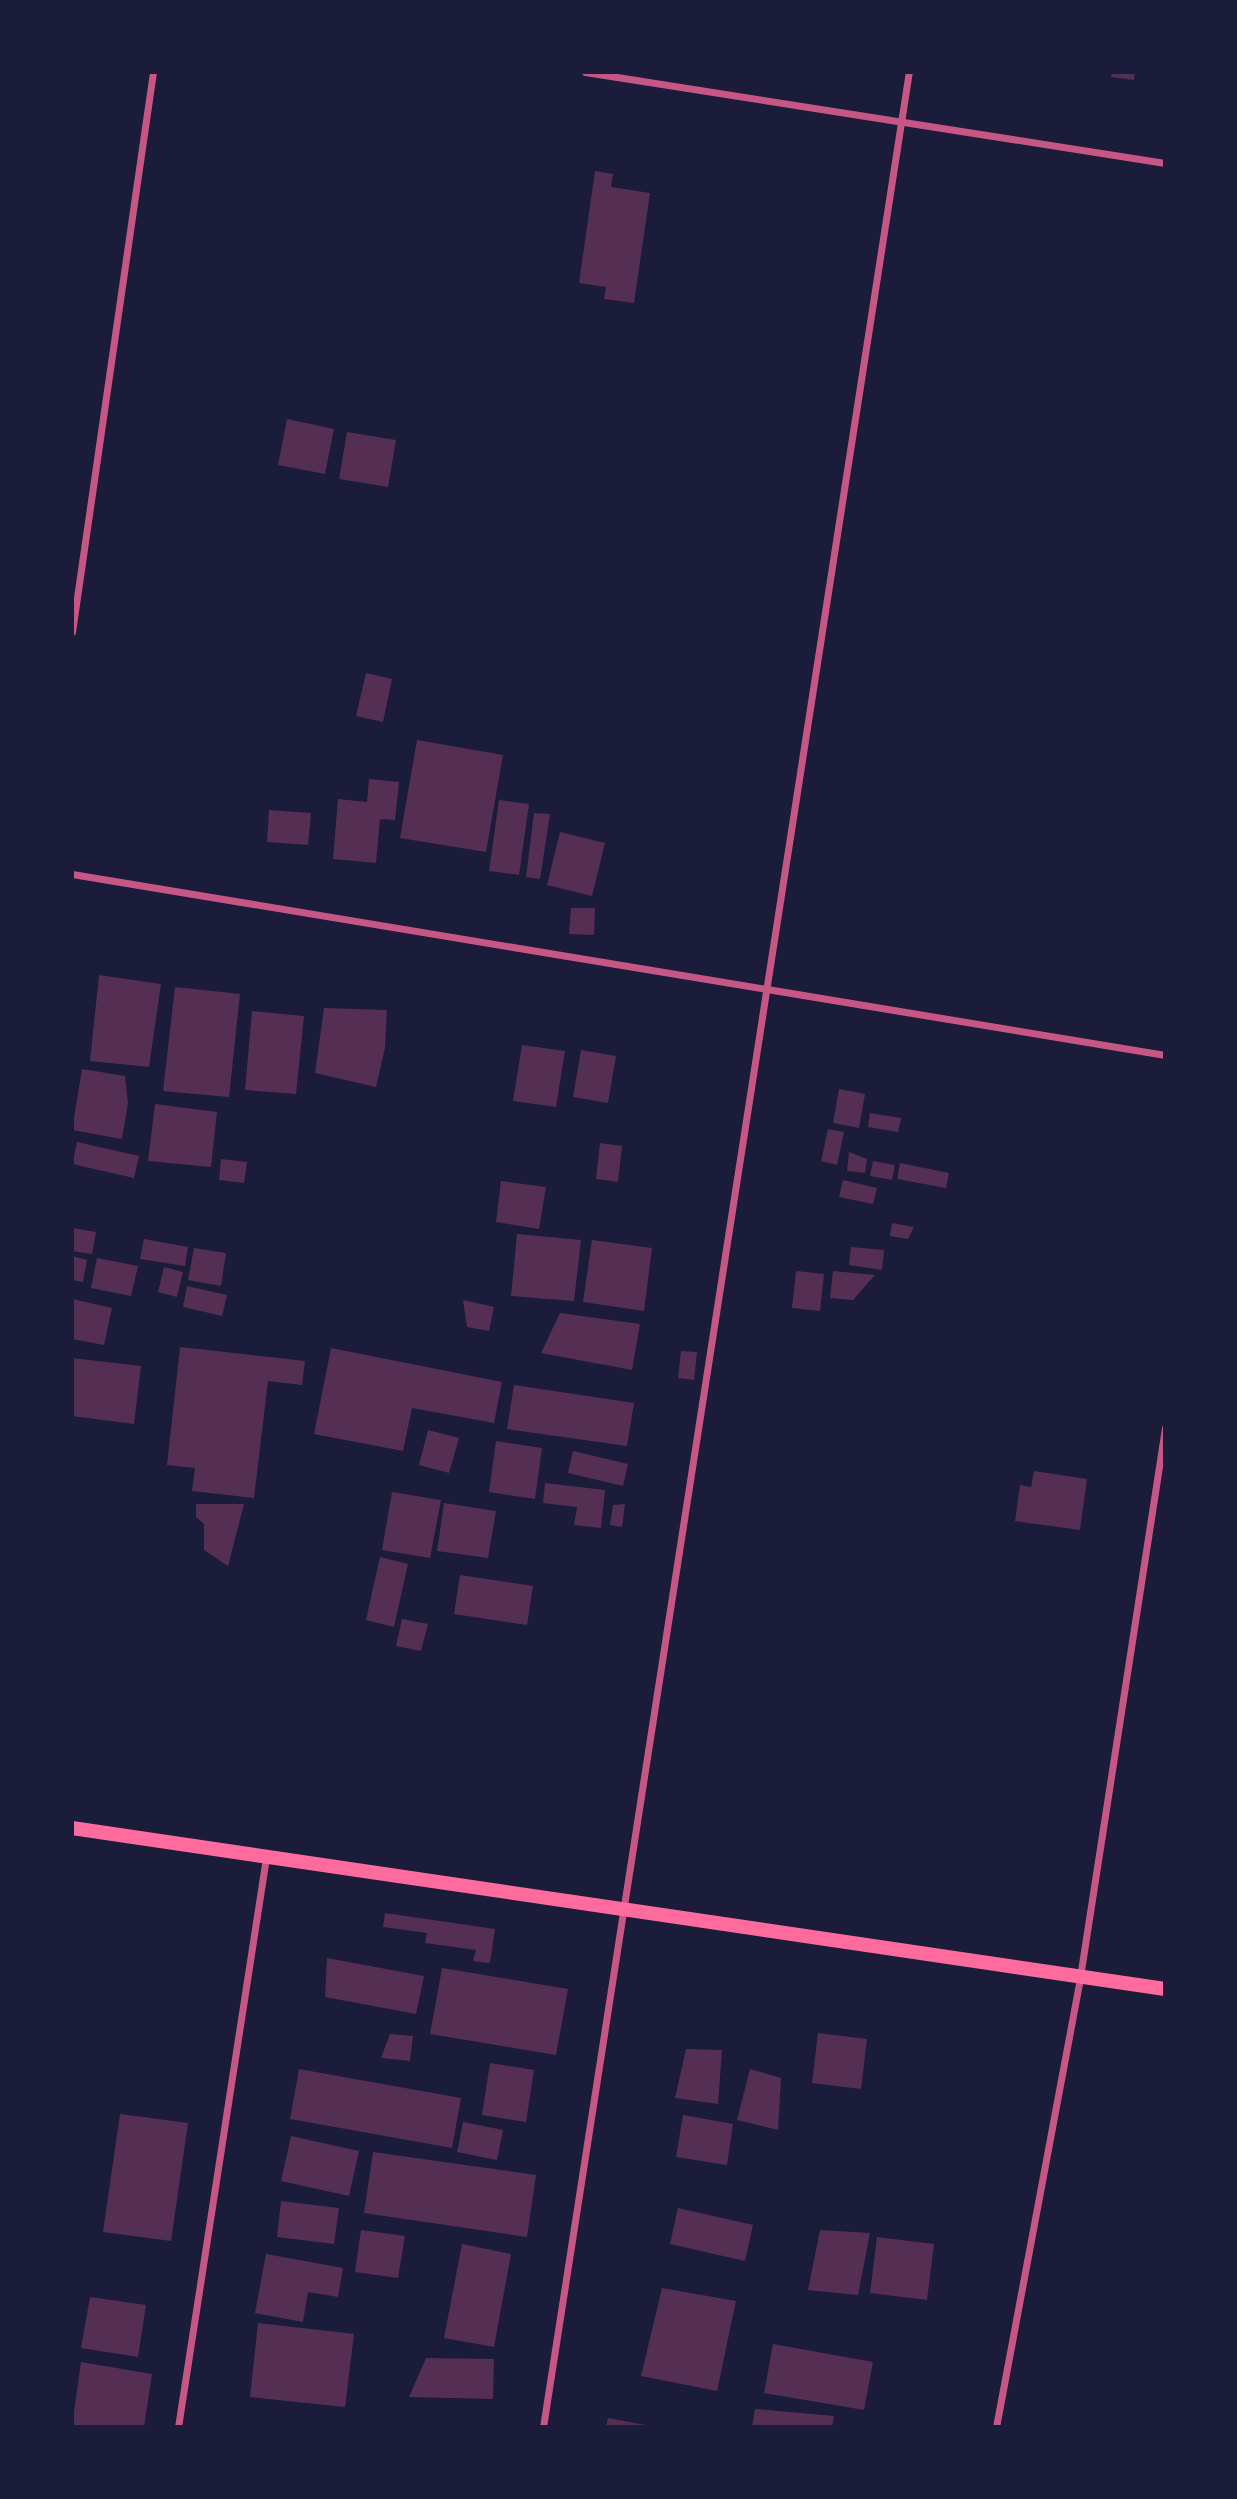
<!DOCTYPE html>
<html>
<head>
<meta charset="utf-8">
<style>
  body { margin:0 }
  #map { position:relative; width:1237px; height:2499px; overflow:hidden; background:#1b1b3a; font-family:Karla,sans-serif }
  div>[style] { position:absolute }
  .building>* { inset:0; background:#542f53 }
  .minor>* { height:7px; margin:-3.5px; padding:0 3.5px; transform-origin:3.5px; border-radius:3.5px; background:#c65784 }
  .secondary>* { height:14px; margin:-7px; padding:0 7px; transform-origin:7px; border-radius:7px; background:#ff6b9d }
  span { translate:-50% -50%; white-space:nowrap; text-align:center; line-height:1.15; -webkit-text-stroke:5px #1b1b3a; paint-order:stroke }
  .frame { position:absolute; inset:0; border:74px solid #1b1b3a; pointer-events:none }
</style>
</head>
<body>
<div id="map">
  <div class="building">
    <i style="clip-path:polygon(1112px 72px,1135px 72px,1134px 80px,1111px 77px)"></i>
    <i style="clip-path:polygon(595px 171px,613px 174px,611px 187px,650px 193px,634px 303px,604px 299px,606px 287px,579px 283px)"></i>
    <i style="clip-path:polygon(287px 419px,334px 429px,325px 474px,278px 465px)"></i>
    <i style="clip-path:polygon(347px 432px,396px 440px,388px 487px,339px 479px)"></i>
    <i style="clip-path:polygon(366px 673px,392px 679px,383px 722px,356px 716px)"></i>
    <i style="clip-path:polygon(417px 740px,503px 755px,486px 852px,400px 838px)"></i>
    <i style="clip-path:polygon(369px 779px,399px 782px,395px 820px,380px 819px,376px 863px,333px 859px,338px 799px,367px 802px)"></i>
    <i style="clip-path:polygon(499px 800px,529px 804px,519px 875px,489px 871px)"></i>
    <i style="clip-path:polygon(269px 810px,311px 813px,308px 845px,267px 842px)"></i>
    <i style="clip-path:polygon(534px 813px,550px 814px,540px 879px,526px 877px)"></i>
    <i style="clip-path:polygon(560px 832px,605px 843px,592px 896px,547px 885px)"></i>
    <i style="clip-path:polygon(571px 908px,595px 908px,594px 935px,569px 934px)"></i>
    <i style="clip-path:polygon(99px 975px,161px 984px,149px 1067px,90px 1061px)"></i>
    <i style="clip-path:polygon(175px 987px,240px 994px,229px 1097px,163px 1091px)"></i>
    <i style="clip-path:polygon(324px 1008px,387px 1010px,385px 1048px,376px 1087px,315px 1073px)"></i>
    <i style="clip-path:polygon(252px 1011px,304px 1016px,296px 1094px,245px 1090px)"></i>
    <i style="clip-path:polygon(522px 1045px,565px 1051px,556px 1107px,513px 1101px)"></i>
    <i style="clip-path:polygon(581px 1050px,616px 1056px,608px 1103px,573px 1097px)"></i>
    <i style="clip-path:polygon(82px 1069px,125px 1076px,128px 1103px,122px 1139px,72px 1130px)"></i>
    <i style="clip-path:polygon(839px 1089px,865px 1094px,859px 1128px,833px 1123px)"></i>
    <i style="clip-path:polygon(155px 1104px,217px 1112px,211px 1167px,148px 1161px)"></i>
    <i style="clip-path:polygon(870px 1113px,901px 1118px,898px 1132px,868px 1127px)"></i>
    <i style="clip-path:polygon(828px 1129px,844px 1132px,837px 1165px,821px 1161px)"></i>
    <i style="clip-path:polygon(77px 1142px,139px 1156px,134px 1178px,72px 1164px)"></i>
    <i style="clip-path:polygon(600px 1143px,622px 1146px,618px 1182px,596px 1179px)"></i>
    <i style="clip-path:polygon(849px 1152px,867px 1159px,865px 1173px,847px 1171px)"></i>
    <i style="clip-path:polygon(221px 1159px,247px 1162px,244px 1183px,219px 1180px)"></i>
    <i style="clip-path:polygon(873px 1161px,895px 1165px,892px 1180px,870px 1176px)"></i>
    <i style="clip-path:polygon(900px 1163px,949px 1173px,946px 1188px,897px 1179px)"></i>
    <i style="clip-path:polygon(843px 1180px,877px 1188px,873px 1204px,839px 1197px)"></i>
    <i style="clip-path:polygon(501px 1181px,546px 1187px,539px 1229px,496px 1222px)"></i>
    <i style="clip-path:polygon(892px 1223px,914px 1227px,908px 1239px,890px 1236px)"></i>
    <i style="clip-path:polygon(72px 1228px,96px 1232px,92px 1254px,72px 1251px)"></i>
    <i style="clip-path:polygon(517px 1234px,581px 1240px,574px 1301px,511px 1296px)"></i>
    <i style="clip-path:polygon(144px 1239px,188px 1247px,185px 1266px,140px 1259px)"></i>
    <i style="clip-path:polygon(592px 1240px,652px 1248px,644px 1311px,583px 1302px)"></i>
    <i style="clip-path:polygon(851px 1247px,884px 1250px,882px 1270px,849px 1265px)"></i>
    <i style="clip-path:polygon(194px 1248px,226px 1253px,221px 1286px,188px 1280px)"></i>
    <i style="clip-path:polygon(72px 1256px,87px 1260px,83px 1282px,72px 1280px)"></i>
    <i style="clip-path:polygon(97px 1258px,138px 1266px,131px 1296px,91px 1288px)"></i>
    <i style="clip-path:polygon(164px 1267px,183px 1272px,177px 1297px,158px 1292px)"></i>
    <i style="clip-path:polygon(796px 1271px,824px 1274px,820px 1311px,792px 1308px)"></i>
    <i style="clip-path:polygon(833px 1271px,875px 1275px,853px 1300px,830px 1298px)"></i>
    <i style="clip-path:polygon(187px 1286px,227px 1295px,222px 1316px,183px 1307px)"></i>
    <i style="clip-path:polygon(72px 1299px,112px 1308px,104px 1345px,72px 1339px)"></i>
    <i style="clip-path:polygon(463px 1300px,494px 1307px,489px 1331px,467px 1327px)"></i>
    <i style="clip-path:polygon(560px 1313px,640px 1324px,632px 1370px,541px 1353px)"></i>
    <i style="clip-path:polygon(180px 1347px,305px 1361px,302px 1385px,268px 1381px,254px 1498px,192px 1491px,195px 1468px,167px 1465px)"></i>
    <i style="clip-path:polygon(331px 1348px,502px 1382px,494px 1423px,412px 1408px,403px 1451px,314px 1434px)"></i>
    <i style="clip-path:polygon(681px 1351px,697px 1352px,694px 1380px,678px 1378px)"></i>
    <i style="clip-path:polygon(72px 1358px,141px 1366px,134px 1424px,72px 1416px)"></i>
    <i style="clip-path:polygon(514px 1385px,634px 1403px,627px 1446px,507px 1429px)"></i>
    <i style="clip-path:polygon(428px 1430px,459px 1438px,449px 1473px,419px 1465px)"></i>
    <i style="clip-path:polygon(496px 1441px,542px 1448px,535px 1499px,489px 1492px)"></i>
    <i style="clip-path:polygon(573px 1451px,628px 1464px,623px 1486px,568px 1473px)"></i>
    <i style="clip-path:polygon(1034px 1471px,1087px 1479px,1080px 1530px,1015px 1521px,1020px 1485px,1031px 1487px)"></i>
    <i style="clip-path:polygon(545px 1483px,605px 1490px,601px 1528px,574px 1525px,577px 1507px,543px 1503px)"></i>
    <i style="clip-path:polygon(392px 1492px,441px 1500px,430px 1558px,382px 1550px)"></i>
    <i style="clip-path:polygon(444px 1503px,496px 1511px,488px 1558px,437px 1551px)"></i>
    <i style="clip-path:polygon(196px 1504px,244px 1504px,228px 1566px,204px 1550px,204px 1524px,196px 1517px)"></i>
    <i style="clip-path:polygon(625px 1504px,622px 1527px,610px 1525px,613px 1505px)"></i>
    <i style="clip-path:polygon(380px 1557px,408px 1564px,394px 1627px,366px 1620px)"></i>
    <i style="clip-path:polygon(460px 1575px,533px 1586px,527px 1625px,454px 1614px)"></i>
    <i style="clip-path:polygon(402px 1619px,428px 1624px,421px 1651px,396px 1646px)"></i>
    <i style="clip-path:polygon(385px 1913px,495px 1929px,490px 1963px,473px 1961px,476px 1950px,425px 1943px,427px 1933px,383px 1927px)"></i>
    <i style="clip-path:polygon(327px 1958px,424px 1976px,416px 2014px,325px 1997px)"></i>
    <i style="clip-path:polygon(442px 1968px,568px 1989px,556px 2055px,430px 2034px)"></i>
    <i style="clip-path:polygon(818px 2033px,867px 2039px,861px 2089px,812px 2083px)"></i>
    <i style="clip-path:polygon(390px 2034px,413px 2036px,410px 2061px,381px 2058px)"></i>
    <i style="clip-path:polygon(686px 2049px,722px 2050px,718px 2104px,675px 2098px)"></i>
    <i style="clip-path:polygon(490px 2063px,534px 2070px,526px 2122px,482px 2115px)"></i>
    <i style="clip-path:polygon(299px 2069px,461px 2098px,452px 2148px,290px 2119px)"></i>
    <i style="clip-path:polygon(750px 2069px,781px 2078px,778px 2130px,737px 2120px)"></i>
    <i style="clip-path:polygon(120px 2114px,188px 2123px,171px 2241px,103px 2232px)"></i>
    <i style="clip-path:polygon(683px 2115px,733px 2124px,727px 2165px,676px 2157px)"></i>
    <i style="clip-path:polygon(463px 2122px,503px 2130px,497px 2160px,457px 2152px)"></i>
    <i style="clip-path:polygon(291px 2136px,359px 2151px,349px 2196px,281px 2181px)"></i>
    <i style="clip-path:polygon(373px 2152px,536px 2175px,527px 2237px,364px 2213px)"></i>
    <i style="clip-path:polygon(281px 2201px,339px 2208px,334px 2244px,277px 2237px)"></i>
    <i style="clip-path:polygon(678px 2208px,753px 2225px,745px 2261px,670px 2244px)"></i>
    <i style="clip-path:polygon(361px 2230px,405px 2236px,398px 2278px,355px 2272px)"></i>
    <i style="clip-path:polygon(820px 2230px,870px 2233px,858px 2295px,808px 2290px)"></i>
    <i style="clip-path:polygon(877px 2237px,934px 2244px,927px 2300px,870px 2293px)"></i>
    <i style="clip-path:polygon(462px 2244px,511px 2254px,494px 2347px,444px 2338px)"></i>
    <i style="clip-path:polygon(266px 2254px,343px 2268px,338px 2297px,308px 2292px,303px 2322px,255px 2313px)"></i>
    <i style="clip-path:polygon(662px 2288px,736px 2301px,717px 2391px,641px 2376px)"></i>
    <i style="clip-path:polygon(90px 2297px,146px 2305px,138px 2357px,81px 2348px)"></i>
    <i style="clip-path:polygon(258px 2323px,354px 2334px,345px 2407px,250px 2397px)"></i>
    <i style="clip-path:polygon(773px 2344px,873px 2362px,864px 2410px,764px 2393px)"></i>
    <i style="clip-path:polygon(426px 2358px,494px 2359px,493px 2399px,409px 2397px)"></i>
    <i style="clip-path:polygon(81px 2362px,152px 2374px,144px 2427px,72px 2426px)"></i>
    <i style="clip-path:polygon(755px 2409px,834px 2416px,832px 2427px,752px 2427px)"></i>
    <i style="clip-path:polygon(608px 2418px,651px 2426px,651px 2427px,606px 2427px)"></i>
  </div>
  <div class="minor">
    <i style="left:585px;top:72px;width:587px;rotate:8.92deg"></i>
    <i style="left:72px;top:632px;width:566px;rotate:-81.77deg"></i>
    <i style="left:72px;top:874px;width:1108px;rotate:9.4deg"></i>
    <i style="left:178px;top:2427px;width:577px;rotate:-81.22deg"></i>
    <i style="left:543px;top:2427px;width:2383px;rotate:-81.17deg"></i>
    <i style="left:996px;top:2427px;width:458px;rotate:-79.4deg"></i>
    <i style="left:1080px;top:1977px;width:556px;rotate:-81.2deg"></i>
  </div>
  <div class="secondary">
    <i style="left:72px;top:1828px;width:1105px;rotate:8.38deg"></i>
  </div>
  <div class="frame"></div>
</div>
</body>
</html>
